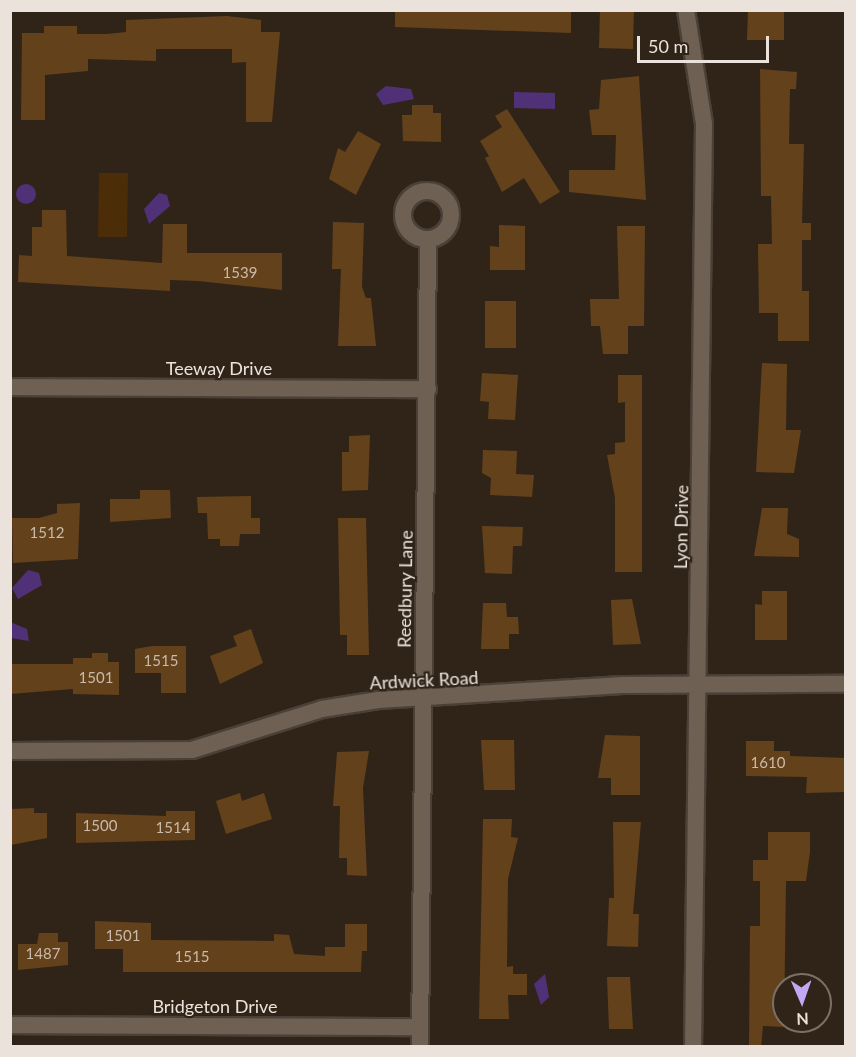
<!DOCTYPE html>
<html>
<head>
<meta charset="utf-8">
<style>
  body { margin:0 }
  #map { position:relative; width:856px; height:1057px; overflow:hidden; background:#302419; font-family:Lato,sans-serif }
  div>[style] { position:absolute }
  .green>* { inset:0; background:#4b2d07 }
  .water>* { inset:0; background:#503178 }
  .round { border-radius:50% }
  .building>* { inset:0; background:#63411b }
  .roads { filter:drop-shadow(2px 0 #4b4038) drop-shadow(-2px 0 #4b4038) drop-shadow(0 2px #4b4038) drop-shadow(0 -2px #4b4038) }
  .minor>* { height:16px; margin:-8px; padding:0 8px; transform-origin:8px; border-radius:8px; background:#6e6053 }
  .minor>.ring { margin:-8px; padding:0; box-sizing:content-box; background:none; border:16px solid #6e6053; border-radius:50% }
  span { translate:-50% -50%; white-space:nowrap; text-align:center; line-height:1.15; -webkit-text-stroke:4.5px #302419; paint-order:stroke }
  .number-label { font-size:15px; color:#c9baab }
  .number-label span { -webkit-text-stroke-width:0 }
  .street-label { font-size:18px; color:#ebe3db }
  .frame { position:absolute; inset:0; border:12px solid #ebe3db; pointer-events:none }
  .north { position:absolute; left:772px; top:973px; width:60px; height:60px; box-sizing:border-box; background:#302419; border:2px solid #7b7067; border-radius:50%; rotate:178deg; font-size:16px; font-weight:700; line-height:24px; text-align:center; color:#ebe3db }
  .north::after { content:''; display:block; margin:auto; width:21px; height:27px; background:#c3a7f2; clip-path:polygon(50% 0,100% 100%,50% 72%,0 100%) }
  .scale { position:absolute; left:637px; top:36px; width:132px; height:27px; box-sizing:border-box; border:3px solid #ebe3db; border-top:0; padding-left:8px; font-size:18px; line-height:21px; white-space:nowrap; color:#ebe3db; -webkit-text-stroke:4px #302419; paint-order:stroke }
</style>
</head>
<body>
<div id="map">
  <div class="green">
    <i style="clip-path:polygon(99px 173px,128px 173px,127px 237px,98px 237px)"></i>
  </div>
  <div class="water">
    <i style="clip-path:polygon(386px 86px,411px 89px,414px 99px,383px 105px,376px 94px)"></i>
    <i style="clip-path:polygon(514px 92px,555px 93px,555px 109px,514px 108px)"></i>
    <i class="round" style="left:16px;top:184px;width:20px;height:20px"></i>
    <i style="clip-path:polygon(159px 193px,167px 195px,170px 206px,149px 224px,144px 209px)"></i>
    <i style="clip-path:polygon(28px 570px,39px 573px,42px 585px,18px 599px,12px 588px)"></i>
    <i style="clip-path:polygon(10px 622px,27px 629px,29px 641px,11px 638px)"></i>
    <i style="clip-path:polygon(545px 974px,549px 997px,541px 1005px,534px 984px)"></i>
  </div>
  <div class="building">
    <i style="clip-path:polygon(395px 10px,571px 10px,571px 33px,395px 27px)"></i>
    <i style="clip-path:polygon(600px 10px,634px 10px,633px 49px,599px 48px)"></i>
    <i style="clip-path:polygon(748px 10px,784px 10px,784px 40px,747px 40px)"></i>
    <i style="clip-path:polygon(227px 16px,261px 20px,261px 32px,280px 32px,272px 122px,246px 122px,246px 62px,232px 63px,232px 49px,156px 49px,156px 61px,88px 59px,88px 71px,45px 75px,45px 120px,21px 120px,22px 33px,44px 33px,44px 26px,77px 26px,77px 34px,107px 34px,126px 32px,126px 20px)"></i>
    <i style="clip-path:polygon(760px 69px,797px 72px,796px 89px,790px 89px,789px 144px,804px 144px,802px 223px,811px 223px,811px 240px,802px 240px,802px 291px,809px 291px,809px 341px,778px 341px,778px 313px,759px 313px,758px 244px,772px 244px,771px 196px,761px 196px)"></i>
    <i style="clip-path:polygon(639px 76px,646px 200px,569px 192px,569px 170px,615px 170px,616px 135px,592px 135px,589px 110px,599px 109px,601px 80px)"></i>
    <i style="clip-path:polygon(412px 105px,433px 105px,433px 113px,441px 113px,441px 142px,403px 141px,402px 115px,412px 115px)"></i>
    <i style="clip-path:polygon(507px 109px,560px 192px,540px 204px,524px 178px,502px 192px,485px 158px,489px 156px,480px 141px,502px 127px,495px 116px)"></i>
    <i style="clip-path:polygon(358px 131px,381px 144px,356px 195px,329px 179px,338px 148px,345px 152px)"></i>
    <i style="clip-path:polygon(42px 210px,66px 210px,67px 256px,162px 263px,163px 224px,187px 224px,187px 253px,282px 253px,282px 290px,198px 281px,170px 280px,170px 291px,18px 282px,19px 255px,32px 256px,32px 227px,42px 227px)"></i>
    <i style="clip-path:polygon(333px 222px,364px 223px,362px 287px,366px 298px,371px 298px,376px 346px,338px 346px,341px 269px,332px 269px)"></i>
    <i style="clip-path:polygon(499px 225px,525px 226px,525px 270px,490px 270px,490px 246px,499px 247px)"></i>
    <i style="clip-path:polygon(617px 226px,645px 226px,644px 326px,628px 326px,628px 354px,603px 354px,600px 326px,591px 326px,590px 299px,619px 299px)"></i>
    <i style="clip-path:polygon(485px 301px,516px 301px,516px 348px,485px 348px)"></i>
    <i style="clip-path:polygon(762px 363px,787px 364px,786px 430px,801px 430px,794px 473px,756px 472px)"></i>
    <i style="clip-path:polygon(482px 373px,518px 375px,515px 420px,488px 419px,489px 402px,480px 401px)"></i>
    <i style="clip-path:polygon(618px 375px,642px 375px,642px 572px,615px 572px,615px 498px,607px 455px,615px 454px,615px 443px,625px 442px,625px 402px,618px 403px)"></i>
    <i style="clip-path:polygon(370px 435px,368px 490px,342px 491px,342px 452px,349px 452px,349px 436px)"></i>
    <i style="clip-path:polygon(483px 450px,517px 451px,516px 474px,534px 475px,532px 497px,490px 495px,491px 478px,482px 473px)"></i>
    <i style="clip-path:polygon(140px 490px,170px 490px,171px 518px,110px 522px,110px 499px,140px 499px)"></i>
    <i style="clip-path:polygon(251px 496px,251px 518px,260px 518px,260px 534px,240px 534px,239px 546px,220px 546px,220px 539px,208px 539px,207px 513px,198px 513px,197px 497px)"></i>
    <i style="clip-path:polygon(80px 503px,78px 559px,13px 563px,12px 518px,39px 518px,57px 513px,57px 504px)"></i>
    <i style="clip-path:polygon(762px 508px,788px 508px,787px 534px,799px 539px,799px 557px,754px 556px)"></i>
    <i style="clip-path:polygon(338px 518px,366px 518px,369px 655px,347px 655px,347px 635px,340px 635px)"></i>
    <i style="clip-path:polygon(482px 526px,523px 527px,522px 546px,513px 546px,512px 574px,485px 573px)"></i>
    <i style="clip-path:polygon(762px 591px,787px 591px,787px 640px,755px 640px,755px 604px,762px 605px)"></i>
    <i style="clip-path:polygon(632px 599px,641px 644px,613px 645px,611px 600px)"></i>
    <i style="clip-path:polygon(483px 603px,506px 603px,507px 617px,518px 617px,519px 634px,509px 634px,509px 649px,481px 649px)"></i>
    <i style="clip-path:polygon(251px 629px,263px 663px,220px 684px,210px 656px,237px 646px,233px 636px)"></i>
    <i style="clip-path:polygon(152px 646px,186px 646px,186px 693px,161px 693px,161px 673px,135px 673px,135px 649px)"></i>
    <i style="clip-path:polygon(92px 653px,108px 653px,108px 662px,119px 662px,119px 695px,73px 694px,73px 689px,10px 694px,10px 664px,73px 664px,73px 658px,92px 658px)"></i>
    <i style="clip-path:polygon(605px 735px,640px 736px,640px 795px,611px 795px,611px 778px,598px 778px)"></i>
    <i style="clip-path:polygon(481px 740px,514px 740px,515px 790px,484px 790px)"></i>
    <i style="clip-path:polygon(746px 741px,774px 741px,774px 751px,790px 751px,790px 756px,846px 758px,846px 792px,806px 793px,807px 777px,746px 776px)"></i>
    <i style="clip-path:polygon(369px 751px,363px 788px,367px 876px,347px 875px,347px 858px,339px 858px,340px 806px,333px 806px,337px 752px)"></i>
    <i style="clip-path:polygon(240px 793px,242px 801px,264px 793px,272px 819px,226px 834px,216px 801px)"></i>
    <i style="clip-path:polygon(34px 808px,34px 813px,47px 813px,47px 838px,11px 845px,11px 809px)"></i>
    <i style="clip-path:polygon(166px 811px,195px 811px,195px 840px,76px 843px,76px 813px,166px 816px)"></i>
    <i style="clip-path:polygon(483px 819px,512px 819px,511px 837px,518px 838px,508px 879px,507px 967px,513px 966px,513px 974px,527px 974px,527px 995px,508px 995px,509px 1019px,479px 1019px)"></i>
    <i style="clip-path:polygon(613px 822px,641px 822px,633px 914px,639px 914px,638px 947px,607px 946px,609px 898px,614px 898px)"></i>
    <i style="clip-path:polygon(768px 832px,810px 832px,810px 852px,806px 881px,786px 881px,784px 1027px,763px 1026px,761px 1047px,749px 1047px,750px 926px,760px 926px,760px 881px,753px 881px,753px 860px,768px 860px)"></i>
    <i style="clip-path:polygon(95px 921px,151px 923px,151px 940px,274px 941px,274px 934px,289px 935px,294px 954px,325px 956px,325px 947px,345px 947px,345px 924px,367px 924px,367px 951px,362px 951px,361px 972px,123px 972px,123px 949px,95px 949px)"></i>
    <i style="clip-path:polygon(39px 933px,58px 933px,58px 942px,68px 942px,68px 965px,18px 970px,18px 944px,37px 944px)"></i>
    <i style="clip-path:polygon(607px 977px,630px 977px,633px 1029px,609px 1029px)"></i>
  </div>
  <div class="roads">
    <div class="minor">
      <i style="left:686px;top:10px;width:115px;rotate:81deg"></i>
      <i style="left:704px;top:124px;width:922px;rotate:90.68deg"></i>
      <i class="ring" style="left:403px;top:191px;width:32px;height:32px"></i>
      <i style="left:10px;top:387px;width:418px;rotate:0.3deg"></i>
      <i style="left:10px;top:751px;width:182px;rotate:-0.3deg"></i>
      <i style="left:192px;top:750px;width:136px;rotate:-17.5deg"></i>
      <i style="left:322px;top:709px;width:57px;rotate:-9.1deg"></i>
      <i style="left:378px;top:700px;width:245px;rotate:-3.5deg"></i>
      <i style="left:623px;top:685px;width:223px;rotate:-0.3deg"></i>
      <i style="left:10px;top:1025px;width:410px;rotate:0.3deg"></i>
      <i style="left:420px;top:1046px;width:807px;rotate:-89.43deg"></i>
    </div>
  </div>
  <div class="number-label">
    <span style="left:240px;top:273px">1539</span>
    <span style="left:47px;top:533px">1512</span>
    <span style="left:161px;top:661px">1515</span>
    <span style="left:96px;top:678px">1501</span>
    <span style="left:768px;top:763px">1610</span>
    <span style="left:100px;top:826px">1500</span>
    <span style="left:173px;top:828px">1514</span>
    <span style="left:123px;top:936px">1501</span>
    <span style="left:43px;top:954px">1487</span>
    <span style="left:192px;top:957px">1515</span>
  </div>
  <div class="street-label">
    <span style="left:219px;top:368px">Teeway Drive</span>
    <span style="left:681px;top:527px;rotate:-89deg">Lyon Drive</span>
    <span style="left:405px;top:589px;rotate:-89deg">Reedbury Lane</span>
    <span style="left:424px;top:680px;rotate:-3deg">Ardwick Road</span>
    <span style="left:215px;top:1006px">Bridgeton Drive</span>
  </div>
  <div class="frame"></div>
  <div class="north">N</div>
  <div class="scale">50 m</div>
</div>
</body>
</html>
